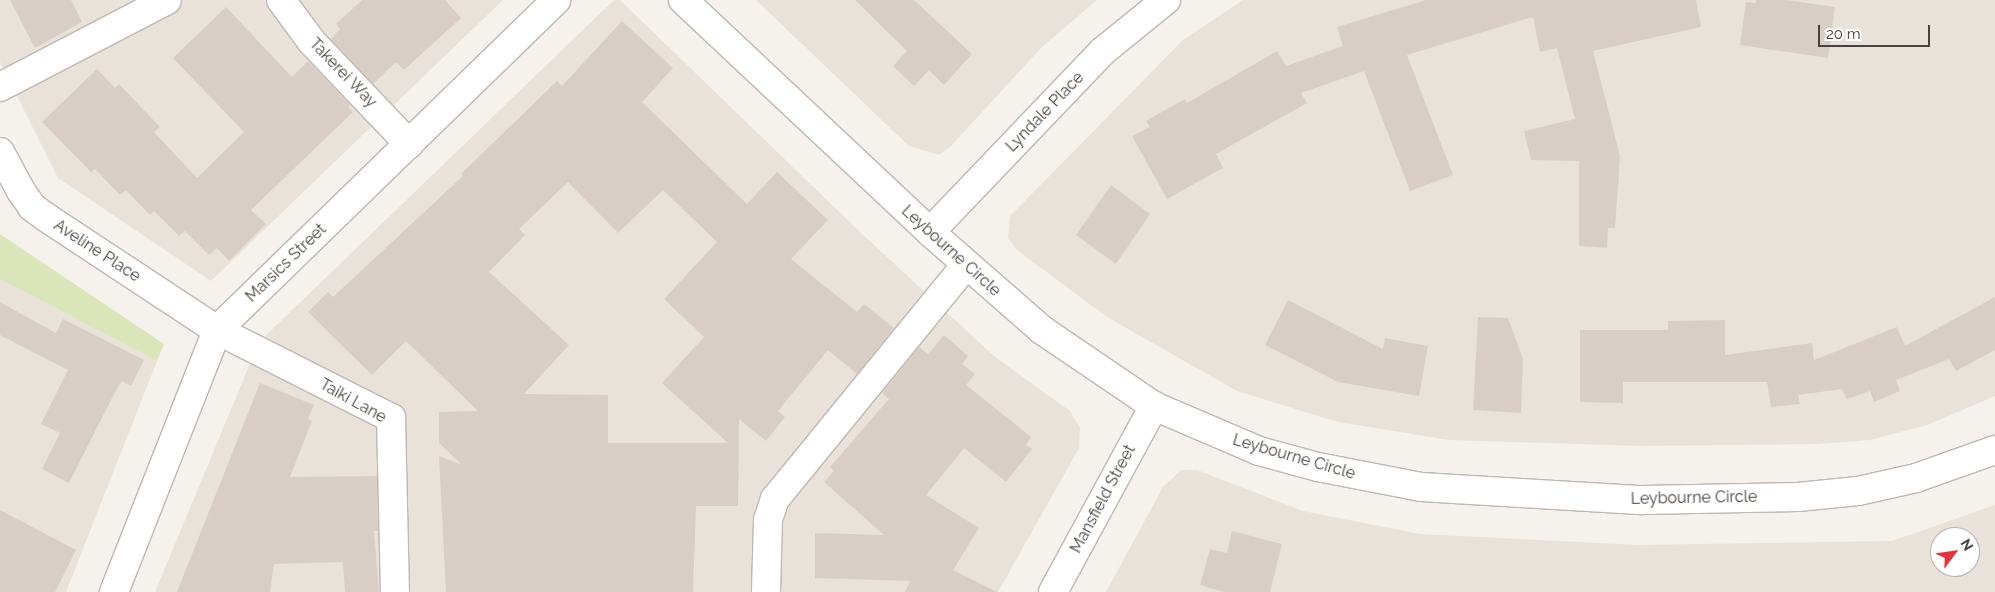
<!DOCTYPE html>
<html>
<head>
<meta charset="utf-8">
<style>
  body { margin:0 }
  #map { position:relative; width:1995px; height:592px; overflow:hidden; background:#f5f1ed; font-family:Raleway,sans-serif }
  div>[style] { position:absolute }
  .residential>* { inset:0; background:#e8e2db }
  .green>* { inset:0; background:#dae5ba }
  .building>* { inset:0; background:#d9cec6 }
  .roads { filter:drop-shadow(1px 0 #c0b7b0) drop-shadow(-1px 0 #c0b7b0) drop-shadow(0 1px #c0b7b0) drop-shadow(0 -1px #c0b7b0) }
  .minor>* { height:28px; margin:-14px; padding:0 14px; transform-origin:14px; border-radius:14px; background:#fff }
  span { translate:-50% -50%; white-space:nowrap; text-align:center; line-height:1.15; -webkit-text-stroke:4.5px #fff; paint-order:stroke }
  .street-label { font-size:16px; color:#49413b }
  .north { position:absolute; left:1930px; top:527px; width:50px; height:50px; box-sizing:border-box; background:#fff; border:1px solid #b6b3b1; border-radius:50%; rotate:59deg; font-size:14px; font-weight:700; line-height:20px; text-align:center; color:#49413b }
  .north::after { content:''; display:block; margin:auto; width:18px; height:22px; background:#e6323a; clip-path:polygon(50% 0,100% 100%,50% 72%,0 100%) }
  .scale { position:absolute; left:1818px; top:25px; width:112px; height:22px; box-sizing:border-box; border:2px solid #49413b; border-top:0; padding-left:6px; font-size:15px; line-height:18px; white-space:nowrap; color:#49413b; -webkit-text-stroke:4px #fff; paint-order:stroke }
</style>
</head>
<body>
<div id="map">
  <div class="residential">
    <i style="clip-path:polygon(0 0,503px 0,211px 281px,58px 178px,0 62px)"></i>
    <i style="clip-path:polygon(614px 0,620px 0,860px 232px,994px 356px,1070px 411px,1080px 428px,1079px 448px,998px 592px,155px 592px,259px 342px)"></i>
    <i style="clip-path:polygon(756px 0,1097px 0,1042px 47px,950px 147px,939px 155px,909px 146px)"></i>
    <i style="clip-path:polygon(1243px 0,1995px 0,1995px 396px,1927px 425px,1870px 440px,1817px 444px,1639px 446px,1449px 440px,1338px 422px,1237px 391px,1107px 317px,1017px 250px,1008px 238px,1010px 216px,1183px 40px)"></i>
    <i style="clip-path:polygon(0 279px,157px 361px,66px 592px,0 592px)"></i>
    <i style="clip-path:polygon(evenodd,1181px 470px,1197px 470px,1303px 511px,1420px 534px,1638px 545px,1892px 541px,1995px 505px,1995px 592px,1106px 592px,1163px 487px,1181px 470px,1940px 537px,1970px 537px,1970px 567px,1940px 567px,1940px 537px)"></i>
  </div>
  <div class="green">
    <i style="clip-path:polygon(0 234px,164px 344px,157px 361px,0 279px)"></i>
  </div>
  <div class="building">
    <i style="clip-path:polygon(10px 0,71px 0,82px 22px,35px 48px)"></i>
    <i style="clip-path:polygon(362px 0,445px 0,461px 18px,404px 70px,396px 62px,373px 84px,331px 39px,340px 29px,336px 24px)"></i>
    <i style="clip-path:polygon(855px 0,914px 0,972px 54px,944px 85px,929px 70px,914px 86px,893px 66px,907px 51px)"></i>
    <i style="clip-path:polygon(1426px 0,1696px 0,1701px 27px,1593px 51px,1620px 156px,1615px 228px,1608px 228px,1607px 248px,1579px 246px,1579px 161px,1531px 160px,1524px 131px,1575px 119px,1557px 48px,1540px 52px,1533px 17px,1407px 55px,1453px 175px,1410px 191px,1364px 71px,1301px 93px,1307px 103px,1216px 154px,1223px 168px,1167px 199px,1132px 136px,1150px 127px,1146px 121px,1185px 99px,1187px 103px,1277px 51px,1286px 66px,1343px 46px,1337px 27px)"></i>
    <i style="clip-path:polygon(1756px 0,1786px 0,1835px 7px,1828px 58px,1740px 45px,1746px 2px,1756px 3px)"></i>
    <i style="clip-path:polygon(226px 7px,292px 77px,308px 61px,350px 105px,348px 107px,353px 112px,251px 210px,266px 224px,229px 261px,217px 248px,209px 255px,185px 231px,179px 236px,154px 211px,150px 215px,126px 190px,120px 195px,95px 169px,91px 172px,42px 122px,97px 69px,115px 88px,119px 84px,160px 127px,154px 132px,197px 178px,244px 132px,173px 58px)"></i>
    <i style="clip-path:polygon(evenodd,622px 21px,673px 68px,642px 102px,747px 204px,777px 172px,828px 220px,791px 259px,857px 312px,864px 304px,894px 328px,857px 374px,828px 350px,778px 411px,785px 417px,766px 441px,739px 419px,738px 506px,696px 506px,693px 592px,446px 592px,439px 456px,462px 465px,439px 443px,439px 412px,478px 411px,406px 341px,372px 375px,308px 312px,328px 292px,333px 297px,463px 176px,461px 174px,557px 81px,562px 86px,622px 21px,568px 182px,618px 233px,663px 190px,717px 242px,664px 299px,704px 337px,662px 383px,728px 443px,608px 443px,608px 395px,524px 394px,569px 345px,489px 272px,525px 235px,519px 229px,568px 182px)"></i>
    <i style="clip-path:polygon(1111px 185px,1150px 214px,1116px 264px,1076px 235px)"></i>
    <i style="clip-path:polygon(1995px 297px,1995px 350px,1956px 371px,1949px 359px,1896px 380px,1900px 391px,1874px 402px,1870px 391px,1847px 399px,1842px 389px,1798px 395px,1800px 404px,1771px 407px,1767px 382px,1623px 382px,1623px 403px,1580px 402px,1580px 330px,1668px 330px,1668px 321px,1725px 320px,1725px 355px,1812px 343px,1814px 360px,1897px 327px,1905px 346px)"></i>
    <i style="clip-path:polygon(1288px 300px,1383px 349px,1385px 338px,1428px 346px,1419px 396px,1338px 382px,1265px 345px)"></i>
    <i style="clip-path:polygon(0 302px,56px 333px,63px 319px,144px 360px,131px 386px,122px 381px,114px 394px,69px 483px,42px 469px,60px 433px,41px 424px,68px 370px,0 335px)"></i>
    <i style="clip-path:polygon(1478px 317px,1508px 318px,1523px 359px,1521px 413px,1473px 410px)"></i>
    <i style="clip-path:polygon(944px 335px,968px 356px,962px 364px,975px 374px,966px 385px,1031px 437px,1026px 445px,1032px 449px,1006px 482px,964px 448px,926px 495px,979px 528px,953px 570px,997px 592px,905px 592px,910px 581px,815px 578px,815px 533px,884px 535px,824px 482px,834px 471px,830px 467px,889px 399px,882px 393px,919px 347px,928px 354px)"></i>
    <i style="clip-path:polygon(260px 383px,314px 405px,308px 419px,312px 421px,290px 477px,377px 476px,378px 531px,374px 531px,379px 592px,345px 592px,343px 562px,274px 564px,270px 592px,177px 592px)"></i>
    <i style="clip-path:polygon(0 510px,76px 550px,55px 592px,0 592px)"></i>
    <i style="clip-path:polygon(1232px 531px,1282px 544px,1270px 592px,1224px 592px,1200px 585px,1210px 549px,1227px 553px)"></i>
  </div>
  <div class="roads">
    <div class="minor">
      <i style="left:281px;top:0;width:52px;rotate:53.6deg"></i>
      <i style="left:312px;top:42px;width:141px;rotate:46.4deg"></i>
      <i style="left:683px;top:0;width:339px;rotate:43.2deg"></i>
      <i style="left:930px;top:232px;width:149px;rotate:41.2deg"></i>
      <i style="left:1042px;top:330px;width:135px;rotate:34.2deg"></i>
      <i style="left:1154px;top:406px;width:114px;rotate:23.2deg"></i>
      <i style="left:1259px;top:451px;width:61px;rotate:15.2deg"></i>
      <i style="left:1318px;top:467px;width:105px;rotate:11deg"></i>
      <i style="left:1421px;top:487px;width:222px;rotate:3.4deg"></i>
      <i style="left:1643px;top:500px;width:155px;rotate:-1.1deg"></i>
      <i style="left:1798px;top:497px;width:60px;rotate:-5.7deg"></i>
      <i style="left:1858px;top:491px;width:59px;rotate:-12.6deg"></i>
      <i style="left:1916px;top:478px;width:84px;rotate:-19.5deg"></i>
      <i style="left:0;top:87px;width:188px;rotate:-27.5deg"></i>
      <i style="left:0;top:152px;width:44px;rotate:61.7deg"></i>
      <i style="left:21px;top:191px;width:19px;rotate:55deg"></i>
      <i style="left:32px;top:207px;width:19px;rotate:36deg"></i>
      <i style="left:47px;top:218px;width:204px;rotate:33.4deg"></i>
      <i style="left:217px;top:330px;width:195px;rotate:26.8deg"></i>
      <i style="left:391px;top:418px;width:174px;rotate:88.7deg"></i>
      <i style="left:930px;top:232px;width:250px;rotate:-46.3deg"></i>
      <i style="left:1103px;top:51px;width:81px;rotate:-39deg"></i>
      <i style="left:114px;top:592px;width:282px;rotate:-68.5deg"></i>
      <i style="left:217px;top:330px;width:473px;rotate:-44.2deg"></i>
      <i style="left:766px;top:592px;width:72px;rotate:-88.4deg"></i>
      <i style="left:768px;top:520px;width:22px;rotate:-72deg"></i>
      <i style="left:775px;top:499px;width:302px;rotate:-50.8deg"></i>
      <i style="left:1053px;top:592px;width:212px;rotate:-61.5deg"></i>
    </div>
  </div>
  <div class="street-label">
    <span style="left:343px;top:73px;rotate:46deg">Takerei Way</span>
    <span style="left:1045px;top:112px;rotate:-46deg">Lyndale Place</span>
    <span style="left:97px;top:251px;rotate:33deg">Aveline Place</span>
    <span style="left:951px;top:251px;rotate:42deg">Leybourne Circle</span>
    <span style="left:286px;top:263px;rotate:-44deg">Marsics Street</span>
    <span style="left:353px;top:401px;rotate:29deg">Taiki Lane</span>
    <span style="left:1294px;top:457px;rotate:16deg">Leybourne Circle</span>
    <span style="left:1694px;top:498px;rotate:-1deg">Leybourne Circle</span>
    <span style="left:1103px;top:499px;rotate:-62deg">Mansfield Street</span>
  </div>
  <div class="north">N</div>
  <div class="scale">20 m</div>
</div>
</body>
</html>
